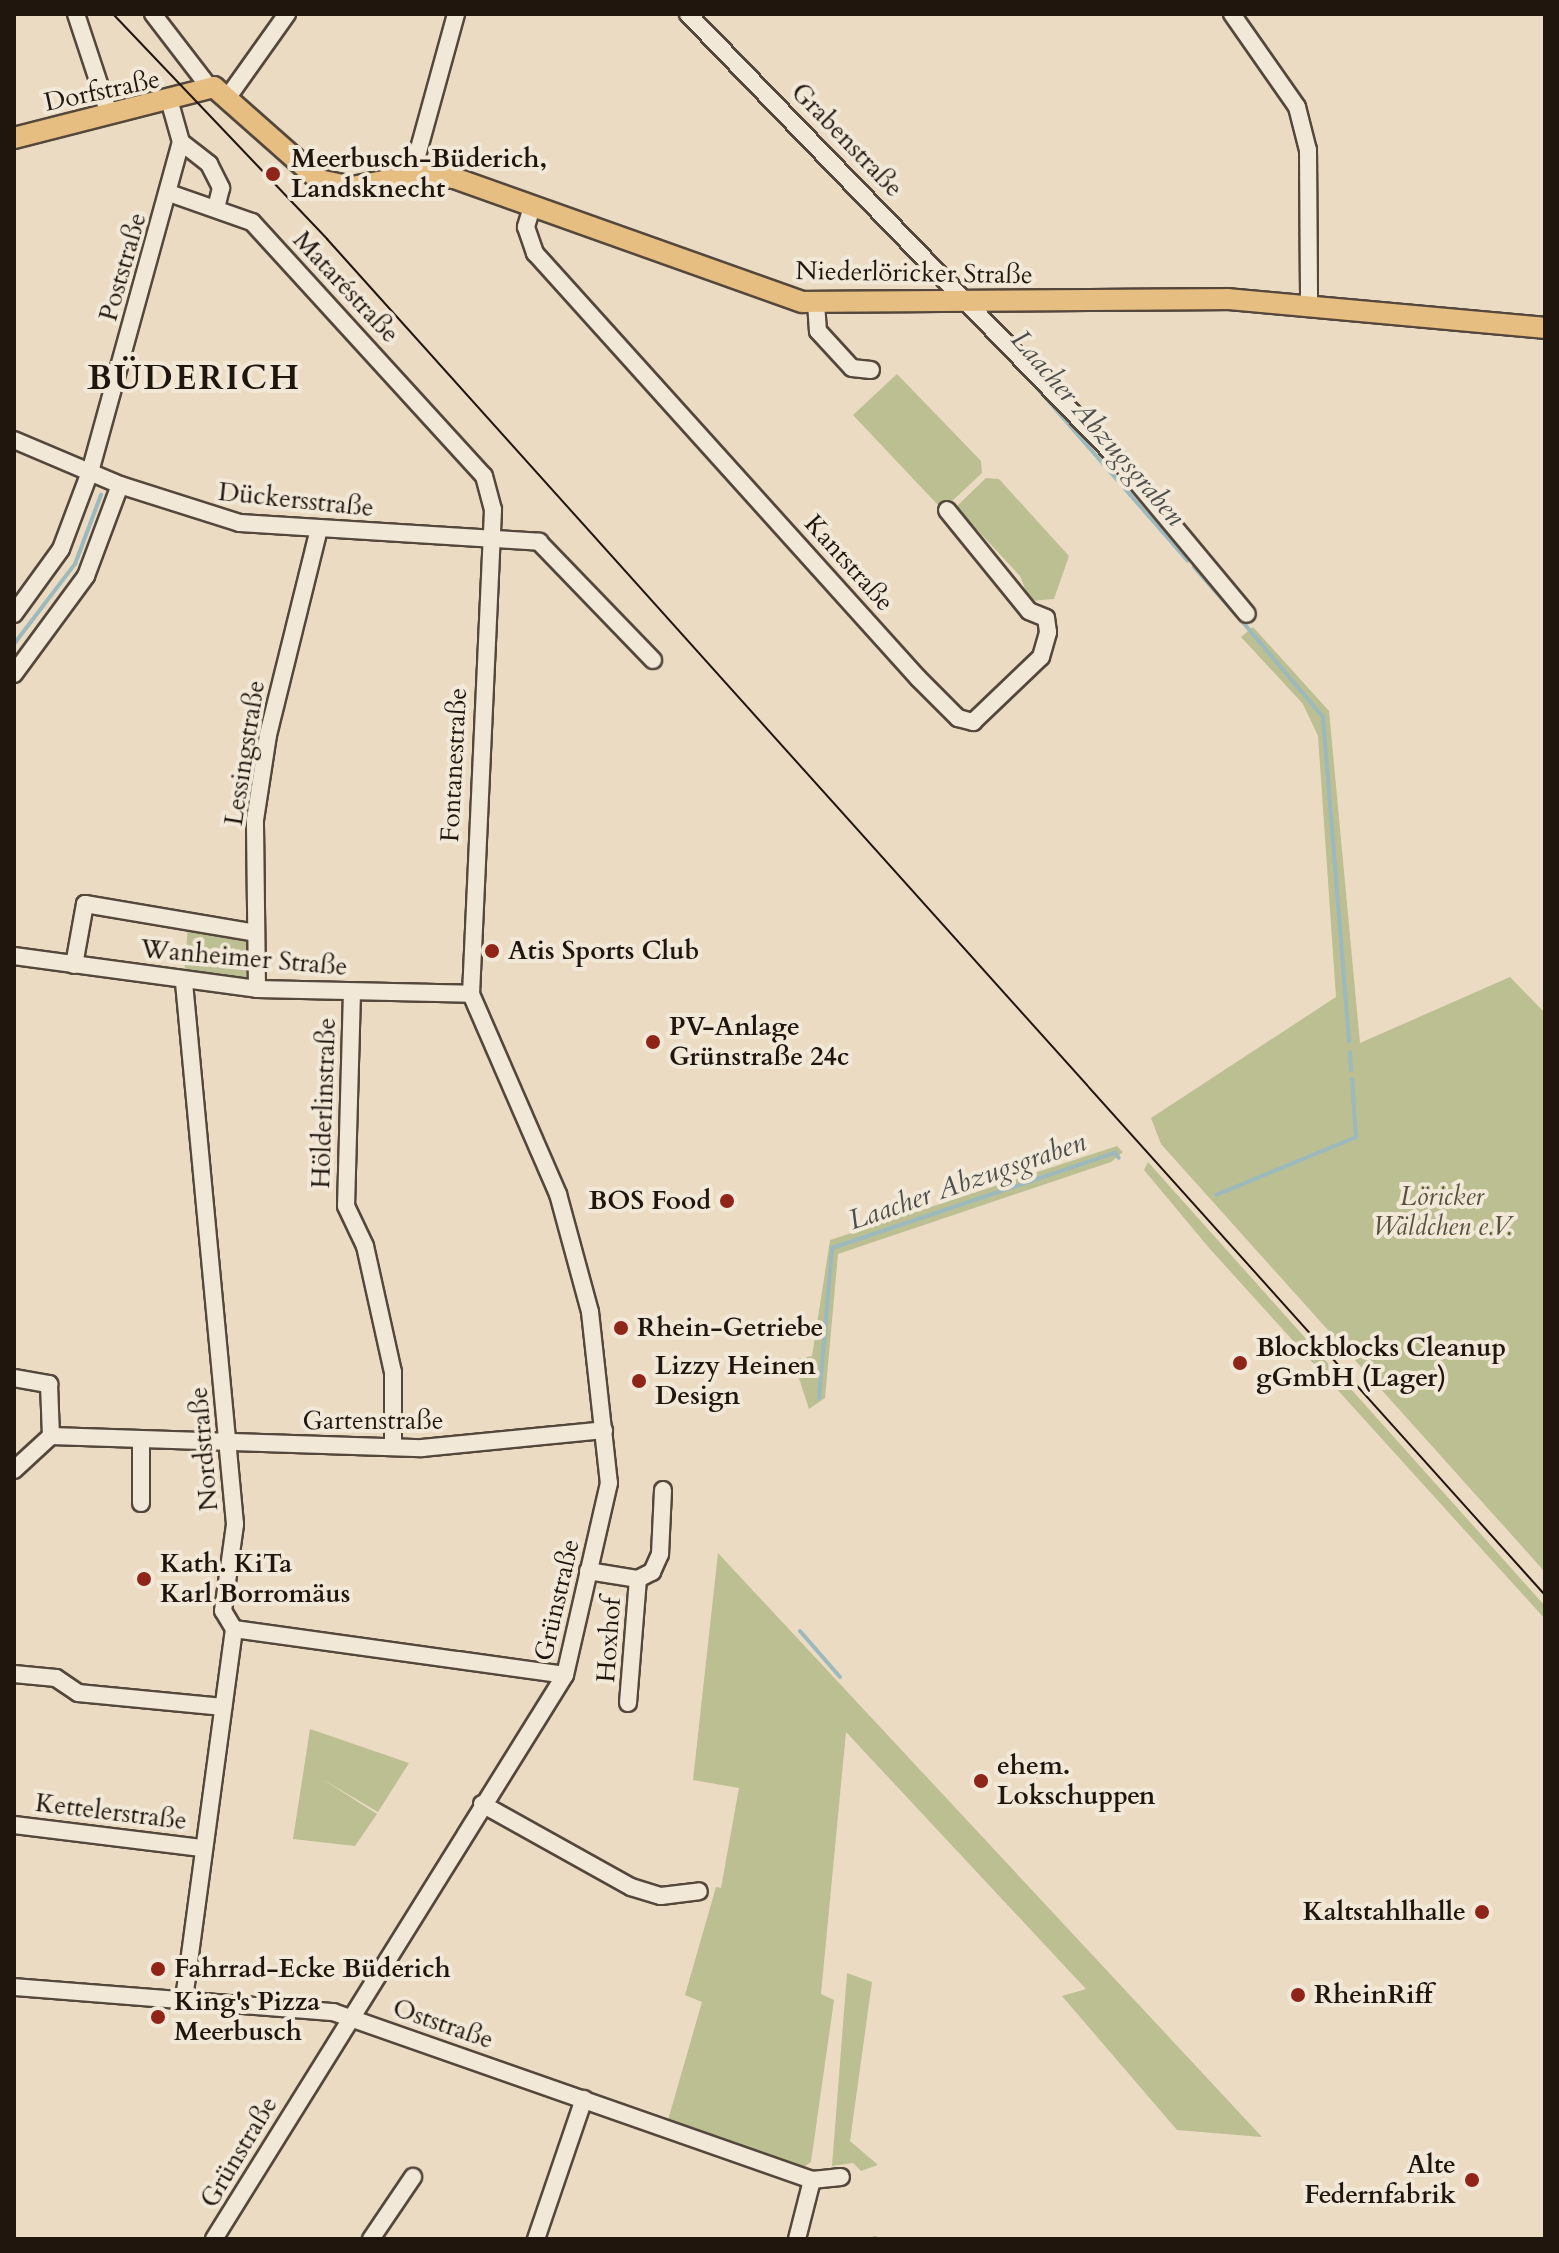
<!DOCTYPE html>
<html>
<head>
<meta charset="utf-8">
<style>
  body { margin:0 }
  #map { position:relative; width:1559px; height:2253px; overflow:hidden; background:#ebdbc3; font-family:Cardo,serif }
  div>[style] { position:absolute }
  .green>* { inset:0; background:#bbbf91 }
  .stream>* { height:4px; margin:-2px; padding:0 2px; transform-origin:2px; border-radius:2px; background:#9cb9bd }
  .roads { filter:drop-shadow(2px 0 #54473b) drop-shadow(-2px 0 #54473b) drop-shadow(0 2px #54473b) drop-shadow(0 -2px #54473b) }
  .minor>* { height:16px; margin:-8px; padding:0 8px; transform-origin:8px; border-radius:8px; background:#f2e8d8 }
  .major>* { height:20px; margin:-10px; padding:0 10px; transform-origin:10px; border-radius:10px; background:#e6be82 }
  .tram>* { height:2px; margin:-1px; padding:0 1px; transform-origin:1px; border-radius:1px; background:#21160e }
  .dots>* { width:22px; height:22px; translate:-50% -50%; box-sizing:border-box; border:4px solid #f2e8d8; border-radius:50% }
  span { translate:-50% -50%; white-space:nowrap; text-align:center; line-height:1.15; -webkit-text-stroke:8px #f2e8d8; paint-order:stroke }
  .street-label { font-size:26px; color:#21160e }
  .poi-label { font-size:26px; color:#21160e; font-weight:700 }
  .left { translate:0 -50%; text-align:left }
  .right { translate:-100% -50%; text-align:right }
  .park-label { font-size:26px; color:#57513c; font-style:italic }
  .water-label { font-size:28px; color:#4c4f4b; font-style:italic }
  .district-label { font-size:34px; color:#21160e; font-weight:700; letter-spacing:2px }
  .frame { position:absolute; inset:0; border:16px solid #21160e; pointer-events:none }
</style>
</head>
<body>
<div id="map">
  <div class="green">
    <i style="clip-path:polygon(897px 374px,981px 461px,982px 473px,949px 504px,937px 504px,853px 415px)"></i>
    <i style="clip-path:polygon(986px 478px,999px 479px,1069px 556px,1054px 599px,1030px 601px,1020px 576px,956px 507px)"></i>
    <i style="clip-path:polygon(1253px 627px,1329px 711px,1360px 1043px,1510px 977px,1545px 1013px,1545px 1572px,1161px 1144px,1151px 1118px,1336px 997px,1318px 736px,1303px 704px,1241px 637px)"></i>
    <i style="clip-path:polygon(188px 925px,252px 936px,252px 983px,184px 977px)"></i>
    <i style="clip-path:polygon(1117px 1146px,1123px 1152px,1111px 1162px,838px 1254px,825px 1398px,809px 1409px,793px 1360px,812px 1356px,830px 1240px)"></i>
    <i style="clip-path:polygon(1148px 1162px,1545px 1606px,1545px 1619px,1210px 1249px,1144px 1170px)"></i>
    <i style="clip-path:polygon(718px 1553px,1262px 2137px,1177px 2130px,1062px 1996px,1086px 1989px,846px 1732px,821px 1994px,834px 2000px,811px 2162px,804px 2167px,668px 2120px,702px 2002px,685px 1995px,716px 1887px,721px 1888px,739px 1788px,693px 1780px)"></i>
    <i style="clip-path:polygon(310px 1729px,409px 1763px,378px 1812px,322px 1779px,377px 1814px,355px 1846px,293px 1839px)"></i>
    <i style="clip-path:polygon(847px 1973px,872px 1982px,850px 2141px,878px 2165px,861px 2171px,853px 2163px,832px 2166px)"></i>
  </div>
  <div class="stream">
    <i style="left:1024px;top:373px;width:249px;rotate:48.9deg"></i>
    <i style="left:1194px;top:567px;width:65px;rotate:48.7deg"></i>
    <i style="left:1241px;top:620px;width:127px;rotate:49.8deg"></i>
    <i style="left:1323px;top:717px;width:325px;rotate:85.4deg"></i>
    <i style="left:14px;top:644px;width:101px;rotate:-52.7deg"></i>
    <i style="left:75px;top:564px;width:74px;rotate:-69.4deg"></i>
    <i style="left:1350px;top:1052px;width:18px;rotate:87deg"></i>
    <i style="left:1216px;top:1195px;width:152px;rotate:-22.5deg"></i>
    <i style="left:1356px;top:1137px;width:58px;rotate:-93.9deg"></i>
    <i style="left:819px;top:1398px;width:151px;rotate:-85deg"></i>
    <i style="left:832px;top:1248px;width:299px;rotate:-18.6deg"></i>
    <i style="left:1115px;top:1153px;width:6px;rotate:51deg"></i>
    <i style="left:800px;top:1631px;width:61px;rotate:49deg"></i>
    <i style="left:875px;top:2238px;width:1px;rotate:45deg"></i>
  </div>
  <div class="roads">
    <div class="minor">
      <i style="left:76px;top:14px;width:105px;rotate:71.7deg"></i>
      <i style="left:153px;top:14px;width:92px;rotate:52.5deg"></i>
      <i style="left:688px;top:14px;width:616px;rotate:45.99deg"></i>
      <i style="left:1116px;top:457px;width:204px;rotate:50.2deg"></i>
      <i style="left:1232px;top:14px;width:113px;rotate:55deg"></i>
      <i style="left:1297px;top:107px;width:44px;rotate:75.7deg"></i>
      <i style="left:1308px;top:150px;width:153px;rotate:89.6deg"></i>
      <i style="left:228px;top:97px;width:102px;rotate:-54.6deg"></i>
      <i style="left:181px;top:142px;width:36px;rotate:38deg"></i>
      <i style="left:209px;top:164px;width:27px;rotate:63deg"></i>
      <i style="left:221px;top:188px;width:21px;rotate:104deg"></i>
      <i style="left:412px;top:174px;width:166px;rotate:-74.6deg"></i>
      <i style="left:169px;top:193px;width:88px;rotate:19.3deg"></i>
      <i style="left:252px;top:222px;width:344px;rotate:47.6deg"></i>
      <i style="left:484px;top:476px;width:35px;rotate:75deg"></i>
      <i style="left:493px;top:510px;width:484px;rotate:92.6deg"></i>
      <i style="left:471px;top:994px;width:218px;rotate:66.5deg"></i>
      <i style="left:558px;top:1194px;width:122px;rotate:74.8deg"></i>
      <i style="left:590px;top:1312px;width:172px;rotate:83.7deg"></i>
      <i style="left:609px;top:1483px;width:197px;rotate:102.9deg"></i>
      <i style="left:565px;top:1675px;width:664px;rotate:121.9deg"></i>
      <i style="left:532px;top:207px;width:21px;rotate:107deg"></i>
      <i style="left:526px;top:227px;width:28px;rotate:71deg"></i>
      <i style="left:535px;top:253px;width:572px;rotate:47.98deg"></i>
      <i style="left:918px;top:678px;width:57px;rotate:45deg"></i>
      <i style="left:958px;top:718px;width:16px;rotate:15deg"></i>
      <i style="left:973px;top:722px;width:94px;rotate:-43.7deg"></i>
      <i style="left:1041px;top:657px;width:26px;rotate:-74deg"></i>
      <i style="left:1048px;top:632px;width:14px;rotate:-98deg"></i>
      <i style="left:1046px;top:618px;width:18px;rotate:-158deg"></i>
      <i style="left:1029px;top:611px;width:130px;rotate:-129.1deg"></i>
      <i style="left:816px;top:303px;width:28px;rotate:86deg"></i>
      <i style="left:818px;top:331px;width:50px;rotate:47.4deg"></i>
      <i style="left:852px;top:368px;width:19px;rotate:6deg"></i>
      <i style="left:14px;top:440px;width:115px;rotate:23deg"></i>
      <i style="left:120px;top:485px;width:126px;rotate:17.6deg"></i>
      <i style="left:240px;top:523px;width:300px;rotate:3.6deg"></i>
      <i style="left:539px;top:542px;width:164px;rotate:46deg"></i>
      <i style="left:14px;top:614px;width:80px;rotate:-54.1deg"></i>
      <i style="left:61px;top:549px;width:82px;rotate:-69.4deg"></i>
      <i style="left:90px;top:472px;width:342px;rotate:-74.6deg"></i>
      <i style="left:181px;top:142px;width:41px;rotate:-105.8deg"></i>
      <i style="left:14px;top:674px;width:122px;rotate:-53.7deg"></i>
      <i style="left:86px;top:576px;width:97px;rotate:-69.5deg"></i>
      <i style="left:14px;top:956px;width:245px;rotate:7.7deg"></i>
      <i style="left:257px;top:989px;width:214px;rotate:1.3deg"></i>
      <i style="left:74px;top:965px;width:62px;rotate:-79.8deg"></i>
      <i style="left:85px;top:904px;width:173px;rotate:9.6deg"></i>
      <i style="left:257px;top:989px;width:169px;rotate:-90.7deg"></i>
      <i style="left:255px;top:820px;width:86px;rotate:-81.3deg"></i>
      <i style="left:268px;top:735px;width:212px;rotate:-76.1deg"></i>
      <i style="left:352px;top:992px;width:214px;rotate:91.6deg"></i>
      <i style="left:346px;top:1206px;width:44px;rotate:64.6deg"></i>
      <i style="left:365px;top:1246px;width:129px;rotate:77.5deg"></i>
      <i style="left:393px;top:1372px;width:75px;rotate:90deg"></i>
      <i style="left:14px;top:1378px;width:36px;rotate:10deg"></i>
      <i style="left:49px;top:1384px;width:52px;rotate:87.8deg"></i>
      <i style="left:51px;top:1436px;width:371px;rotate:1.9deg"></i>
      <i style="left:422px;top:1448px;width:183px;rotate:-5.6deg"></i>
      <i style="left:14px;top:1470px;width:50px;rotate:-42.6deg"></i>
      <i style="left:141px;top:1503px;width:62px;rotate:-90deg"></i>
      <i style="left:588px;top:1571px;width:51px;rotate:9.1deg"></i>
      <i style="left:638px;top:1579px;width:16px;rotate:-27deg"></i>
      <i style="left:652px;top:1572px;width:20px;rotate:-66deg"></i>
      <i style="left:660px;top:1554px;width:64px;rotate:-87.3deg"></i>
      <i style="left:234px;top:1629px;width:334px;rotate:7.9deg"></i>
      <i style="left:14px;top:1674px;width:42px;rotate:5.4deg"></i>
      <i style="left:56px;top:1678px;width:27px;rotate:34deg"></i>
      <i style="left:78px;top:1693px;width:146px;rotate:5.5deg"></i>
      <i style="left:628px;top:1703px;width:124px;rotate:-85.4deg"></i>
      <i style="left:482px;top:1804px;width:171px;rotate:29.1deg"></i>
      <i style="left:631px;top:1887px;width:31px;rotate:17deg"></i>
      <i style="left:661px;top:1896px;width:38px;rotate:-7deg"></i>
      <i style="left:14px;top:1825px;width:189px;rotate:7deg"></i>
      <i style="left:14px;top:1987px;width:320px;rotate:4.5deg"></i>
      <i style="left:333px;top:2012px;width:508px;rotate:19.33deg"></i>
      <i style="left:812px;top:2180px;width:29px;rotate:-6deg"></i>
      <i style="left:184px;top:1999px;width:373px;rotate:-82.3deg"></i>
      <i style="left:234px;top:1629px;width:21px;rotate:-121deg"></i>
      <i style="left:223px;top:1611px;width:88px;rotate:-82.1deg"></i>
      <i style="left:235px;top:1524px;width:544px;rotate:-95.38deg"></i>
      <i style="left:371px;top:2239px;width:75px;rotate:-55.9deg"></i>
      <i style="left:536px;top:2239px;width:148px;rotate:-71.1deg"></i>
      <i style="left:797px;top:2239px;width:61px;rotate:-75.7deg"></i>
    </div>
    <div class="major">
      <i style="left:14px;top:138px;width:206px;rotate:-14.3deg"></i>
      <i style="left:214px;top:87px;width:140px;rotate:41.5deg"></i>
      <i style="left:319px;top:180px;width:34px;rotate:12deg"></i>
      <i style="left:352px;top:187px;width:74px;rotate:-10.9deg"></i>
      <i style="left:425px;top:173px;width:29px;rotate:10deg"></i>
      <i style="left:454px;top:178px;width:370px;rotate:19.6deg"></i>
      <i style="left:803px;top:302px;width:425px;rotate:-0.4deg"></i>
      <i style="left:1228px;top:299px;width:318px;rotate:5.2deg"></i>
    </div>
  </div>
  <div class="tram">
    <i style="left:113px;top:14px;width:311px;rotate:46.4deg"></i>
    <i style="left:327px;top:239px;width:1823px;rotate:48.07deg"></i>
  </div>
  <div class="dots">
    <i style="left:273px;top:174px;background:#8f2418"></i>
    <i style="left:492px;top:951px;background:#8f2418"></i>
    <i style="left:653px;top:1042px;background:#8f2418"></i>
    <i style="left:727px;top:1201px;background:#8f2418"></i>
    <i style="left:621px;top:1328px;background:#8f2418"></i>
    <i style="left:1240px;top:1363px;background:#8f2418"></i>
    <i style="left:639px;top:1381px;background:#8f2418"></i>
    <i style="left:144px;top:1579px;background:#8f2418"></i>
    <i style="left:981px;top:1781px;background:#8f2418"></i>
    <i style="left:1482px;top:1912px;background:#8f2418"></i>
    <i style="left:158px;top:1969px;background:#8f2418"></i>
    <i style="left:1298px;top:1995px;background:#8f2418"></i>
    <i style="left:158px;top:2017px;background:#8f2418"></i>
    <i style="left:1472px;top:2180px;background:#8f2418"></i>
  </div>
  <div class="street-label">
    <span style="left:102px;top:91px;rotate:-12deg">Dorfstraße</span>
    <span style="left:847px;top:140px;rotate:46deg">Grabenstraße</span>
    <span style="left:123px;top:267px;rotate:-74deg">Poststraße</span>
    <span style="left:914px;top:273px;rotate:1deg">Niederlöricker Straße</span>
    <span style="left:346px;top:287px;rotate:47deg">Mataréstraße</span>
    <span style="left:296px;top:500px;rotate:6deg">Dückersstraße</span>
    <span style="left:849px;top:563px;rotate:48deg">Kantstraße</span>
    <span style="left:245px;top:753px;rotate:-81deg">Lessingstraße</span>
    <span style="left:454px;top:765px;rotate:-87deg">Fontanestraße</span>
    <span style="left:244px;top:958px;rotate:5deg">Wanheimer Straße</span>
    <span style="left:324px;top:1103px;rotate:-88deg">Hölderlinstraße</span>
    <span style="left:373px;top:1421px">Gartenstraße</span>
    <span style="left:204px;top:1449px;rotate:-95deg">Nordstraße</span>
    <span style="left:557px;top:1600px;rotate:-77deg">Grünstraße</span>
    <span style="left:609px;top:1640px;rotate:-86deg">Hoxhof</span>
    <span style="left:111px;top:1812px;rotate:7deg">Kettelerstraße</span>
    <span style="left:443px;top:2024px;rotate:19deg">Oststraße</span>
    <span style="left:239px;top:2152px;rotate:-59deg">Grünstraße</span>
  </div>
  <div class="poi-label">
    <span class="left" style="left:291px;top:174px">Meerbusch-Büderich,<br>Landsknecht</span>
    <span class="left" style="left:508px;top:951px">Atis Sports Club</span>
    <span class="left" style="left:669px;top:1042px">PV-Anlage<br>Grünstraße 24c</span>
    <span class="right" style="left:711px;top:1201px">BOS Food</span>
    <span class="left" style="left:637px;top:1328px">Rhein-Getriebe</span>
    <span class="left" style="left:1256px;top:1363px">Blockblocks Cleanup<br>gGmbH (Lager)</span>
    <span class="left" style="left:655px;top:1381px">Lizzy Heinen<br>Design</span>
    <span class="left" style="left:160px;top:1579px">Kath. KiTa<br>Karl Borromäus</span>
    <span class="left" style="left:997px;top:1781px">ehem.<br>Lokschuppen</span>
    <span class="right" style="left:1466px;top:1912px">Kaltstahlhalle</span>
    <span class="left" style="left:174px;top:1969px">Fahrrad-Ecke Büderich</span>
    <span class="left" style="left:1314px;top:1995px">RheinRiff</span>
    <span class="left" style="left:174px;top:2017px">King's Pizza<br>Meerbusch</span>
    <span class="right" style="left:1456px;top:2180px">Alte<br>Federnfabrik</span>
  </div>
  <div class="park-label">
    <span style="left:1442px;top:1212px">Löricker<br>Wäldchen e.V.</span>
  </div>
  <div class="water-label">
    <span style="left:1098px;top:428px;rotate:49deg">Laacher Abzugsgraben</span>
    <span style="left:967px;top:1181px;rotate:-19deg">Laacher Abzugsgraben</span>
  </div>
  <div class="district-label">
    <span style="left:194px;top:379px">BÜDERICH</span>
  </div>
  <div class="frame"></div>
</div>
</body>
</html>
